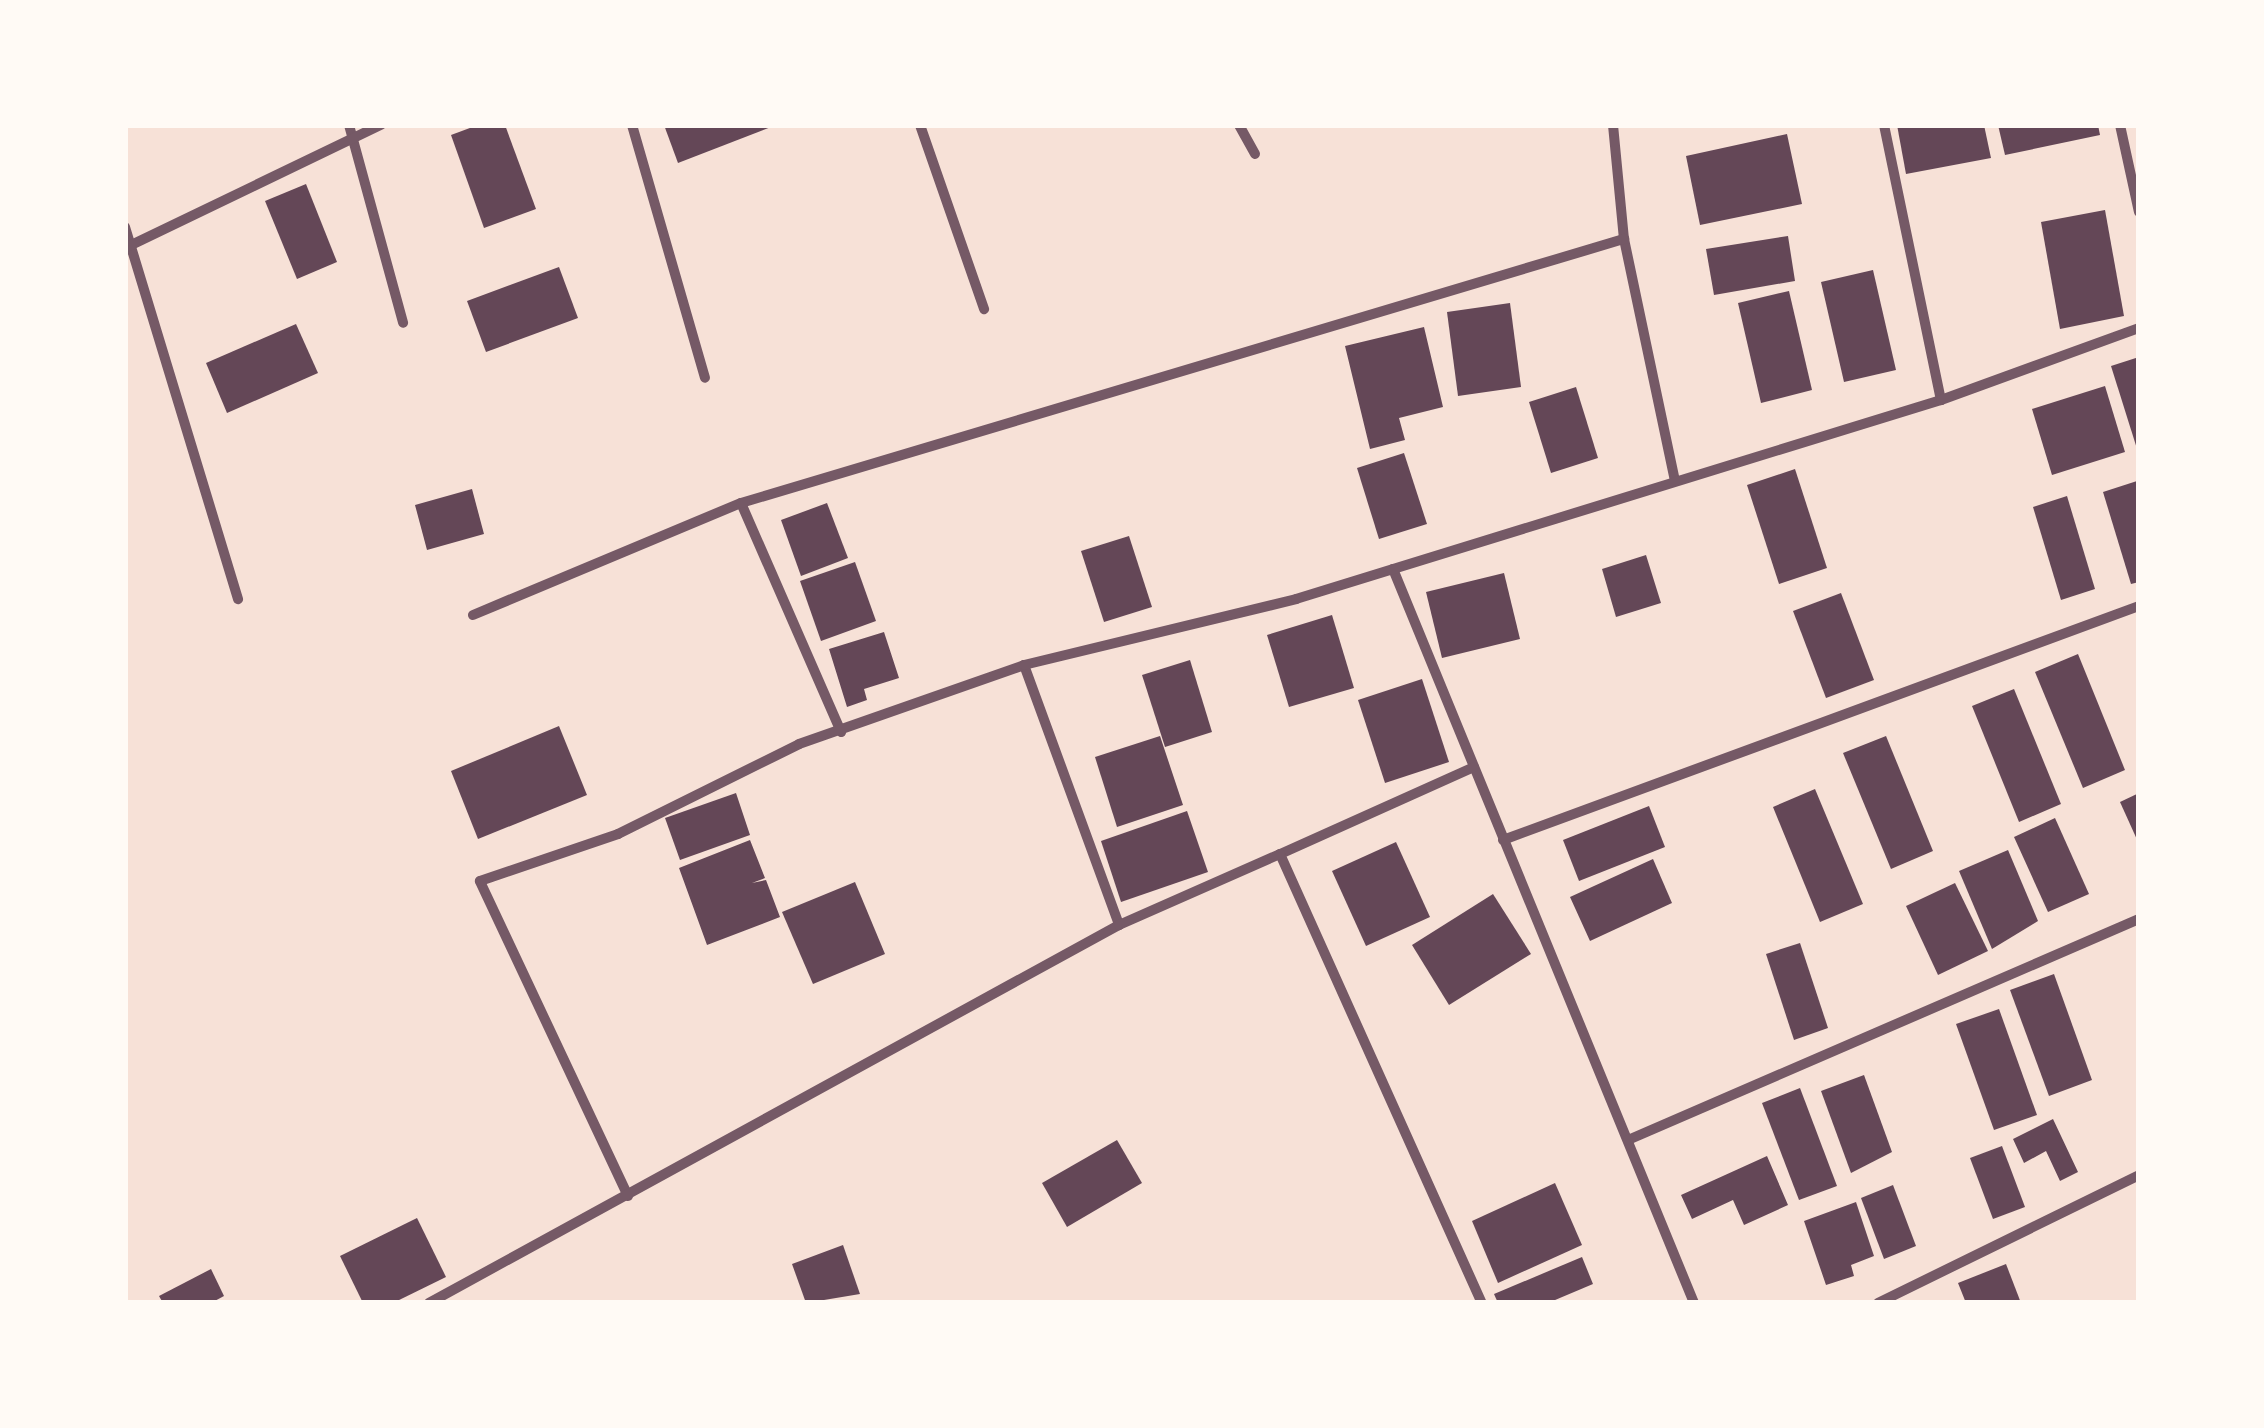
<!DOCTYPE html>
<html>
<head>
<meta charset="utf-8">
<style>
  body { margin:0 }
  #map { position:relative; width:2264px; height:1428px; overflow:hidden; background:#f7e1d7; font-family:Commissioner,sans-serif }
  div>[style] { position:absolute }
  .building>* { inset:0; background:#644757 }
  .minor>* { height:10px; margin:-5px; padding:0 5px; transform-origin:5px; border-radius:5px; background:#755966 }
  span { translate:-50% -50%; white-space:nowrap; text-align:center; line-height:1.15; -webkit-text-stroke:10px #fffaf5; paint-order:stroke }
  .frame { position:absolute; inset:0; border:128px solid #fffaf5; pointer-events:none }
</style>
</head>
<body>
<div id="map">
  <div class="building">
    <i style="clip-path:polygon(478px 125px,505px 125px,536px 209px,484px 228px,451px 135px)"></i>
    <i style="clip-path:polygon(664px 125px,776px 125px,678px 163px)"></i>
    <i style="clip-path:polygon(1897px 125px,1984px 125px,1991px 158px,1906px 174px)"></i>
    <i style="clip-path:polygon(1998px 125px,2098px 125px,2100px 135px,2005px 155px)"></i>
    <i style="clip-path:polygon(1787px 134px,1802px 204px,1700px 225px,1686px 156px)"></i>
    <i style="clip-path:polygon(306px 184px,337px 262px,297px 279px,265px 201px)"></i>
    <i style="clip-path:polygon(2105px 210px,2124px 316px,2060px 329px,2041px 222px)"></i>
    <i style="clip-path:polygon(1788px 236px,1795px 281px,1714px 295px,1706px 249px)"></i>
    <i style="clip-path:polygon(559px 267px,578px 318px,486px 352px,467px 301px)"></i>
    <i style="clip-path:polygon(1873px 270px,1896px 370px,1844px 382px,1821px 282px)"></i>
    <i style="clip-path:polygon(1789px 291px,1812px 390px,1761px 403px,1738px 303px)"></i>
    <i style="clip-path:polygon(1510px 303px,1521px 387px,1458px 396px,1447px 312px)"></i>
    <i style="clip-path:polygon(296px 324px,318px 373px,227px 413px,206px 363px)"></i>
    <i style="clip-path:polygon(1424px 327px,1443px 407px,1399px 418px,1405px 440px,1370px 449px,1345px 346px)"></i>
    <i style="clip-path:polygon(2139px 357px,2139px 452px,2138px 452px,2111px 366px)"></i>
    <i style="clip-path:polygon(2105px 386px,2125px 452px,2052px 475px,2032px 409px)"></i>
    <i style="clip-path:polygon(1576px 387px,1598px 458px,1551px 473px,1529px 402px)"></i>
    <i style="clip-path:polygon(1404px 453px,1427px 524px,1379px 539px,1357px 468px)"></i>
    <i style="clip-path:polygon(1795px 469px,1827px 568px,1779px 584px,1747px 485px)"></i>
    <i style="clip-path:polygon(2137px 481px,2139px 582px,2131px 584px,2103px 492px)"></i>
    <i style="clip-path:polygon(472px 489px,484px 534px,427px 550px,415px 505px)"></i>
    <i style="clip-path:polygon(2067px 496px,2095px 589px,2061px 600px,2033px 507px)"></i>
    <i style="clip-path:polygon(827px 503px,848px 558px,801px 576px,781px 520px)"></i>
    <i style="clip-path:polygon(1129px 536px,1152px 607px,1104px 622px,1081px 551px)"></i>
    <i style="clip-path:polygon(1646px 555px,1661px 603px,1616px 617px,1602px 569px)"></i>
    <i style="clip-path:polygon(855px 562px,876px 621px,821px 641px,800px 581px)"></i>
    <i style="clip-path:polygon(1504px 573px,1520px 639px,1442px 658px,1426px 592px)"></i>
    <i style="clip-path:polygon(1841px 593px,1874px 680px,1826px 698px,1793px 611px)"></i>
    <i style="clip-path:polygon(1332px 615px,1354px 688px,1289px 707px,1267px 635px)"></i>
    <i style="clip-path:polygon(884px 632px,899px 678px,864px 689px,867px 700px,847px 707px,829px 649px)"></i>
    <i style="clip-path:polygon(2078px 654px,2125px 770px,2083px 788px,2035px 672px)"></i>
    <i style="clip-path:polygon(1190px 660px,1212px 732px,1165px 747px,1142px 675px)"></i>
    <i style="clip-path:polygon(1422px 679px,1449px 762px,1385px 783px,1358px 700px)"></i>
    <i style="clip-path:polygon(2014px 689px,2061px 804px,2019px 822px,1972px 706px)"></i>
    <i style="clip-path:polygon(559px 726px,587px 795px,478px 839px,451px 771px)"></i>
    <i style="clip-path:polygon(1160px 736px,1183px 805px,1117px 827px,1095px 757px)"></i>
    <i style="clip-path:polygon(1886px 736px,1933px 851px,1891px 869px,1843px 753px)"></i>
    <i style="clip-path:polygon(1815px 789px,1863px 904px,1820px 922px,1773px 807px)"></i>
    <i style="clip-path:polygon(736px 793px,750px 835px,680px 860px,665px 818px)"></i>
    <i style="clip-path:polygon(2139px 793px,2139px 844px,2120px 802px)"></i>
    <i style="clip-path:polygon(1649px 806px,1665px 847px,1579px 881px,1563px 840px)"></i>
    <i style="clip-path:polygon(1187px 811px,1208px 872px,1121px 902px,1101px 841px)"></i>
    <i style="clip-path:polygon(2055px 818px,2089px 894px,2048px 912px,2014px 837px)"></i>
    <i style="clip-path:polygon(750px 840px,765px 878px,752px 883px,766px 880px,780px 917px,707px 945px,679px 868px)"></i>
    <i style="clip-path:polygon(1396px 842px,1430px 917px,1366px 946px,1332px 871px)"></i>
    <i style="clip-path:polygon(2008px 850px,2038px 921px,1992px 949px,1959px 871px)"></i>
    <i style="clip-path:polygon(1653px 859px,1672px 903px,1590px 941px,1570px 897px)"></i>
    <i style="clip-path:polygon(855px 882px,885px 954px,813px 984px,782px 912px)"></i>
    <i style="clip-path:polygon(1955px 883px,1988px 951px,1938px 975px,1906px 906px)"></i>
    <i style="clip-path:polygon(1493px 894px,1531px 954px,1449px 1005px,1412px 945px)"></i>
    <i style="clip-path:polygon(1800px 943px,1828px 1028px,1794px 1040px,1766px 954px)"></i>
    <i style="clip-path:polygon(2054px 974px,2092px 1080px,2049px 1096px,2010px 990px)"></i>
    <i style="clip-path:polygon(1999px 1009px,2037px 1115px,1994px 1130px,1956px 1024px)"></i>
    <i style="clip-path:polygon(1864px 1075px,1892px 1152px,1851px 1173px,1821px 1091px)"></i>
    <i style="clip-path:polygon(1800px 1088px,1837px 1186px,1799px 1200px,1762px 1103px)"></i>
    <i style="clip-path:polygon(2053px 1119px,2078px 1172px,2060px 1181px,2046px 1151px,2024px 1163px,2013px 1139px)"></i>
    <i style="clip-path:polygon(1117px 1140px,1142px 1183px,1067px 1227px,1042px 1183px)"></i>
    <i style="clip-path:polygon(2002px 1146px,2025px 1207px,1993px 1219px,1970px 1158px)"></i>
    <i style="clip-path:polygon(1767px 1156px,1788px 1205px,1744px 1225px,1733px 1200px,1692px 1219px,1681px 1195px)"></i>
    <i style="clip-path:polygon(1555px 1183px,1582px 1245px,1498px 1283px,1472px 1221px)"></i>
    <i style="clip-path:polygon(1893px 1185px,1916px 1246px,1884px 1259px,1861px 1198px)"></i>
    <i style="clip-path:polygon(1856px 1202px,1874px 1256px,1851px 1265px,1854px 1276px,1826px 1285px,1804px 1221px)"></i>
    <i style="clip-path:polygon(417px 1218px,446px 1277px,393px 1303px,363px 1303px,340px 1256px)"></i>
    <i style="clip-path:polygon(843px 1245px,860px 1294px,806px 1303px,792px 1264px)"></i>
    <i style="clip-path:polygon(1582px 1257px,1593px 1284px,1548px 1303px,1498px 1303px,1494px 1294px)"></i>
    <i style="clip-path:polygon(2006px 1264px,2021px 1303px,1966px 1303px,1958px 1283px)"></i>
    <i style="clip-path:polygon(211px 1269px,224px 1296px,211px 1303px,163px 1303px,159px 1296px)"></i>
  </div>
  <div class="minor">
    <i style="left:349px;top:125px;width:205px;rotate:74.7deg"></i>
    <i style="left:632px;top:125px;width:263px;rotate:73.9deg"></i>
    <i style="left:920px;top:125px;width:195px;rotate:70.8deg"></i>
    <i style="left:1239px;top:125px;width:33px;rotate:61deg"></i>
    <i style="left:1613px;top:125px;width:115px;rotate:84.5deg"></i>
    <i style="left:1624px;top:239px;width:246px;rotate:78.1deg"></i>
    <i style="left:1884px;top:125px;width:281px;rotate:78.3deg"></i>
    <i style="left:2120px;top:125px;width:89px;rotate:77.7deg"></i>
    <i style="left:125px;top:227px;width:389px;rotate:73.1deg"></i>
    <i style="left:125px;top:248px;width:284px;rotate:-25.7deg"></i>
    <i style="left:741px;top:503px;width:250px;rotate:66.4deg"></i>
    <i style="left:1393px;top:569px;width:793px;rotate:67.7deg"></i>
    <i style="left:473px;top:615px;width:290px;rotate:-22.7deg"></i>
    <i style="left:741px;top:503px;width:922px;rotate:-16.65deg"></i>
    <i style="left:1024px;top:665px;width:277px;rotate:69.9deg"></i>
    <i style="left:1474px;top:767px;width:213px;rotate:155.8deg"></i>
    <i style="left:1280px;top:854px;width:492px;rotate:65.8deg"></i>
    <i style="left:1503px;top:840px;width:678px;rotate:-20.2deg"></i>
    <i style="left:1628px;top:1140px;width:557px;rotate:-23.39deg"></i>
    <i style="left:628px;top:1196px;width:348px;rotate:-115.2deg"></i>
    <i style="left:480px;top:881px;width:146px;rotate:-18.8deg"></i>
    <i style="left:618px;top:834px;width:202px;rotate:-26.4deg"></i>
    <i style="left:799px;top:744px;width:238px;rotate:-19.3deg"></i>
    <i style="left:1024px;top:665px;width:280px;rotate:-13.6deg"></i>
    <i style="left:1296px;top:599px;width:675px;rotate:-17.15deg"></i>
    <i style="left:1941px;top:400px;width:211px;rotate:-20deg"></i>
    <i style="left:429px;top:1303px;width:787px;rotate:-28.72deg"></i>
    <i style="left:1119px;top:925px;width:176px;rotate:-23.8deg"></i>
    <i style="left:1878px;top:1303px;width:291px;rotate:-26.1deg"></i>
  </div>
  <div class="frame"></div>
</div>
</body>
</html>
